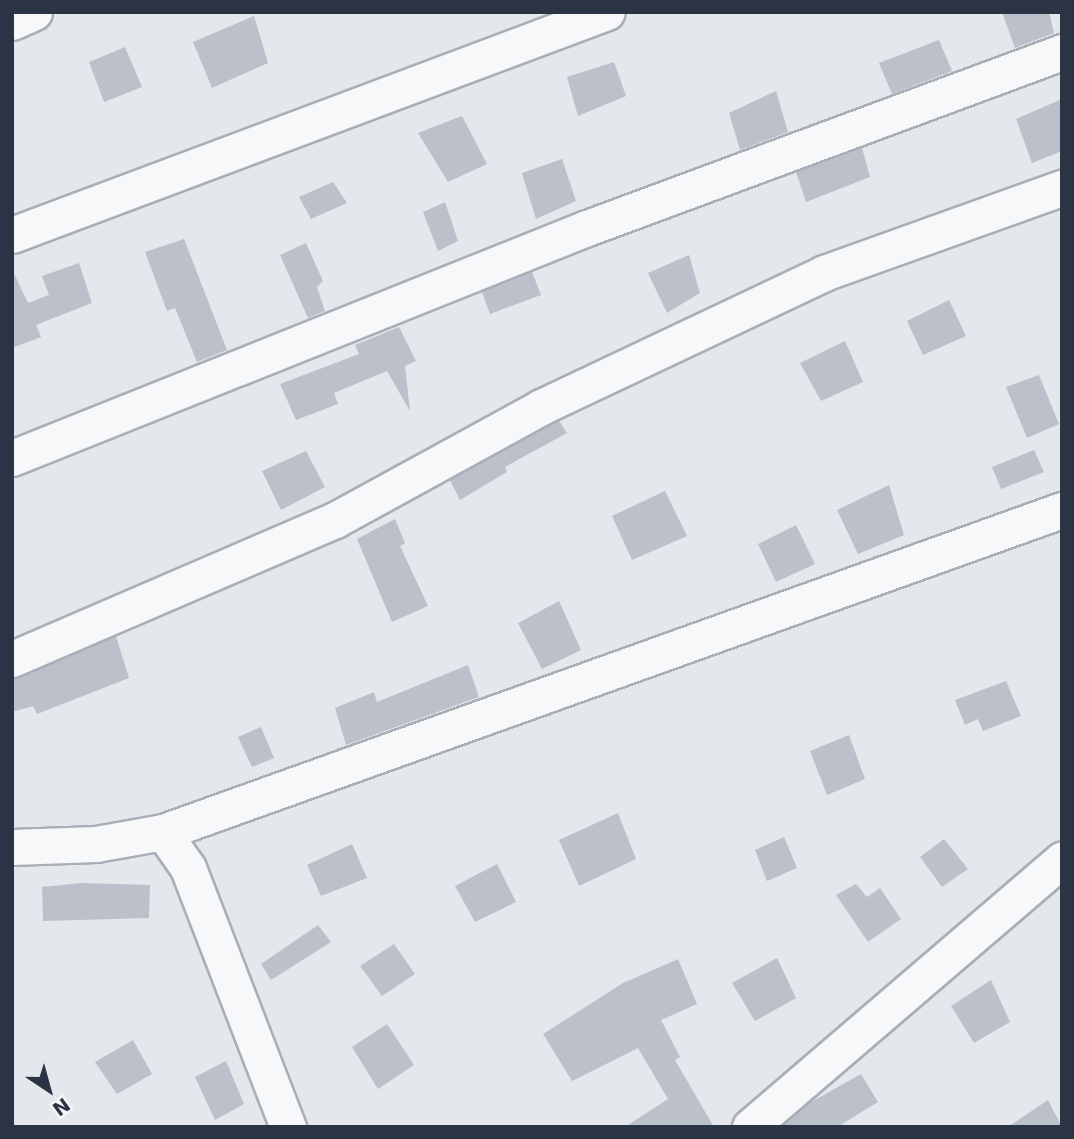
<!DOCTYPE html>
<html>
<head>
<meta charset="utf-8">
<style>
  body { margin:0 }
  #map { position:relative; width:1074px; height:1139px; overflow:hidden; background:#e4e7ec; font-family:"DejaVu Sans",sans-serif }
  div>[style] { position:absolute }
  .building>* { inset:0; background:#bbc0ca }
  .roads { filter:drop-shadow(2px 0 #a9aeb7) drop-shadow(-2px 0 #a9aeb7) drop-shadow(0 2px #a9aeb7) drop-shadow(0 -2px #a9aeb7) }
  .minor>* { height:35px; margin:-17.5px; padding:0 17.5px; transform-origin:17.5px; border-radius:17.5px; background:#f7f8fa }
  span { translate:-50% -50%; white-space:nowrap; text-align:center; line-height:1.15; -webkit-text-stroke:5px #f4f6f9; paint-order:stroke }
  .frame { position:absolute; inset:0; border:14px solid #2b3445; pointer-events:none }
  .north { position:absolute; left:14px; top:1055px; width:70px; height:70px; -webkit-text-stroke:5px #f4f6f9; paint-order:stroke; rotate:144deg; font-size:19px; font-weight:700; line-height:28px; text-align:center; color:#2b3445 }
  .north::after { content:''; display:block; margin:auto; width:24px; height:32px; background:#2b3445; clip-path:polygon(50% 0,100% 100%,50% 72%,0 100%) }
</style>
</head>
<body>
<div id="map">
  <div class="building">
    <i style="clip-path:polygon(1002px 12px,1049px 12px,1054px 33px,1015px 48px)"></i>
    <i style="clip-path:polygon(254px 16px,268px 63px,212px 88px,193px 42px)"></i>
    <i style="clip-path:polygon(939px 40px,952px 71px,892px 94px,879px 63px)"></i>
    <i style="clip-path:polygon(125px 47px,142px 87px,104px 102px,89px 62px)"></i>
    <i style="clip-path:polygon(614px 62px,626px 96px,578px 116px,567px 77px)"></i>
    <i style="clip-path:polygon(776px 91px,788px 132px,740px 150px,729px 113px)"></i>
    <i style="clip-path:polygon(1062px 99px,1062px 151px,1032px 163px,1016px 119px)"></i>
    <i style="clip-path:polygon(462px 116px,487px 164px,448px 182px,418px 133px)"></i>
    <i style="clip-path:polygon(862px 148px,870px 177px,806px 202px,796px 172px)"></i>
    <i style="clip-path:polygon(562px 159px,576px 201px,536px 219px,522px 173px)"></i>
    <i style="clip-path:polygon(333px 182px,347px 203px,311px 219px,299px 197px)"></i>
    <i style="clip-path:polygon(445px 202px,458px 241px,438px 251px,423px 212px)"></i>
    <i style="clip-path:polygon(184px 239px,227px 350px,197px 362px,175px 308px,167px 311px,145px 252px)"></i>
    <i style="clip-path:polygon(306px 243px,323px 281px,317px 287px,325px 311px,308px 318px,280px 255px)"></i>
    <i style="clip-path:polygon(689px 255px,700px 293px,667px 313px,648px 273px)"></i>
    <i style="clip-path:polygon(79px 263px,92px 303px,36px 325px,41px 337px,12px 348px,12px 269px,28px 303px,49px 295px,42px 276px)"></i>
    <i style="clip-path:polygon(532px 272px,541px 295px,490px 314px,482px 292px)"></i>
    <i style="clip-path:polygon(949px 300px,966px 336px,923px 355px,907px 321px)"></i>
    <i style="clip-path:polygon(399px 327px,416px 361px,405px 366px,410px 411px,387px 371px,334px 393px,338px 404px,296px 420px,280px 384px,359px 354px,355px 345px)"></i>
    <i style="clip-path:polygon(845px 341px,863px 382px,821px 401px,800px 363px)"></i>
    <i style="clip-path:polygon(1039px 375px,1059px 424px,1027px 438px,1006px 387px)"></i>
    <i style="clip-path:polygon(559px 421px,567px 433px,505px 467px,507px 472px,460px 500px,450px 480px)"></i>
    <i style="clip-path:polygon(1034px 450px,1044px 472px,1001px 489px,992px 467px)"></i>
    <i style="clip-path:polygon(306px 451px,325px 487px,281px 510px,262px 471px)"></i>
    <i style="clip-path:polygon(889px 485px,904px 535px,858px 554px,837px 510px)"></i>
    <i style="clip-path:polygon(665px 491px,687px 536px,632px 560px,612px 516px)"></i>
    <i style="clip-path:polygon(395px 519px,405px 543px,400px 546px,428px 606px,392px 622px,357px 539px)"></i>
    <i style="clip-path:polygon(796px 525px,815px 564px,776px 582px,758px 544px)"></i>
    <i style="clip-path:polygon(559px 601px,581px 650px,542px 669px,518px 623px)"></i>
    <i style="clip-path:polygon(116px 636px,129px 678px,37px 714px,33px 706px,12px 712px,12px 679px)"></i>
    <i style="clip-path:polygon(468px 665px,479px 697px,346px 745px,335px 708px,374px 692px,377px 702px)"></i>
    <i style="clip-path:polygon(1006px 681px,1021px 716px,983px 731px,978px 719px,965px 725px,955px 700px)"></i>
    <i style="clip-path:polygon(261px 727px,274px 758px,252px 767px,238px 737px)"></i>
    <i style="clip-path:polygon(849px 735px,865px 779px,827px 795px,810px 751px)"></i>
    <i style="clip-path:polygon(618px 813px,636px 859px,579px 886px,559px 840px)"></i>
    <i style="clip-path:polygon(784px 837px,797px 868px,767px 881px,755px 850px)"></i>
    <i style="clip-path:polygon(944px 839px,968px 869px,942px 887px,920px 857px)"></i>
    <i style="clip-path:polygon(352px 844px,367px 878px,321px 896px,307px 865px)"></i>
    <i style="clip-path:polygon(497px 864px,516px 902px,475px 922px,455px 886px)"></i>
    <i style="clip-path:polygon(82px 883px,150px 885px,149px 918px,43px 921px,42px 887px)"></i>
    <i style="clip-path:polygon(856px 884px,867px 897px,880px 888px,901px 919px,868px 942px,836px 895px)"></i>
    <i style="clip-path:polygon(318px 925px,331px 942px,271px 980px,261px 964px)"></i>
    <i style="clip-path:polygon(394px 944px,415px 974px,382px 996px,360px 966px)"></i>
    <i style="clip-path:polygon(777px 958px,796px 998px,755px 1021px,732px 983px)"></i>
    <i style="clip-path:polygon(678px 959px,697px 1004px,661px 1020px,680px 1057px,675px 1060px,714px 1127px,625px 1127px,668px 1099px,638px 1048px,572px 1081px,543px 1034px,623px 983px)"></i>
    <i style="clip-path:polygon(991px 980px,1010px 1022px,974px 1043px,951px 1006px)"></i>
    <i style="clip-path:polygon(387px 1024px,414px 1065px,378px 1089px,352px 1047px)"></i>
    <i style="clip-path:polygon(133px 1040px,152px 1074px,117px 1094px,95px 1062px)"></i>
    <i style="clip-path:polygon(226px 1061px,244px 1104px,215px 1120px,195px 1077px)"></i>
    <i style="clip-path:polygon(861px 1074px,878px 1102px,837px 1127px,781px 1127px,806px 1105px)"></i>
    <i style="clip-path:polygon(1048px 1100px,1062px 1127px,1008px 1127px)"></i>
  </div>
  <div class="roads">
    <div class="minor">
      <i style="left:12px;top:22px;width:24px;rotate:-24deg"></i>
      <i style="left:12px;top:235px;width:635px;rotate:-20.55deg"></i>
      <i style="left:12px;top:458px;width:619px;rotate:-21.8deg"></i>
      <i style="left:587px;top:228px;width:507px;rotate:-20.33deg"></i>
      <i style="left:12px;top:659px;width:352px;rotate:-23.3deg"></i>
      <i style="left:335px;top:520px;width:235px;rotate:-28.7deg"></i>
      <i style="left:541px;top:407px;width:313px;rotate:-25.3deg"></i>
      <i style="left:824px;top:273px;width:253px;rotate:-19.7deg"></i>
      <i style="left:163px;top:832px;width:955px;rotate:-19.71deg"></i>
      <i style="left:12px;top:847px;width:84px;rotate:-2deg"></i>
      <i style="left:96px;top:844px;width:68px;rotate:-10.2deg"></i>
      <i style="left:163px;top:832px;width:44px;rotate:55.2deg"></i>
      <i style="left:188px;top:868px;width:278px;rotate:68.9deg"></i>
      <i style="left:750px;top:1127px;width:411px;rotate:-40.6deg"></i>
    </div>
  </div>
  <div class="frame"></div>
  <div class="north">N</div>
</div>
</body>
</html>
